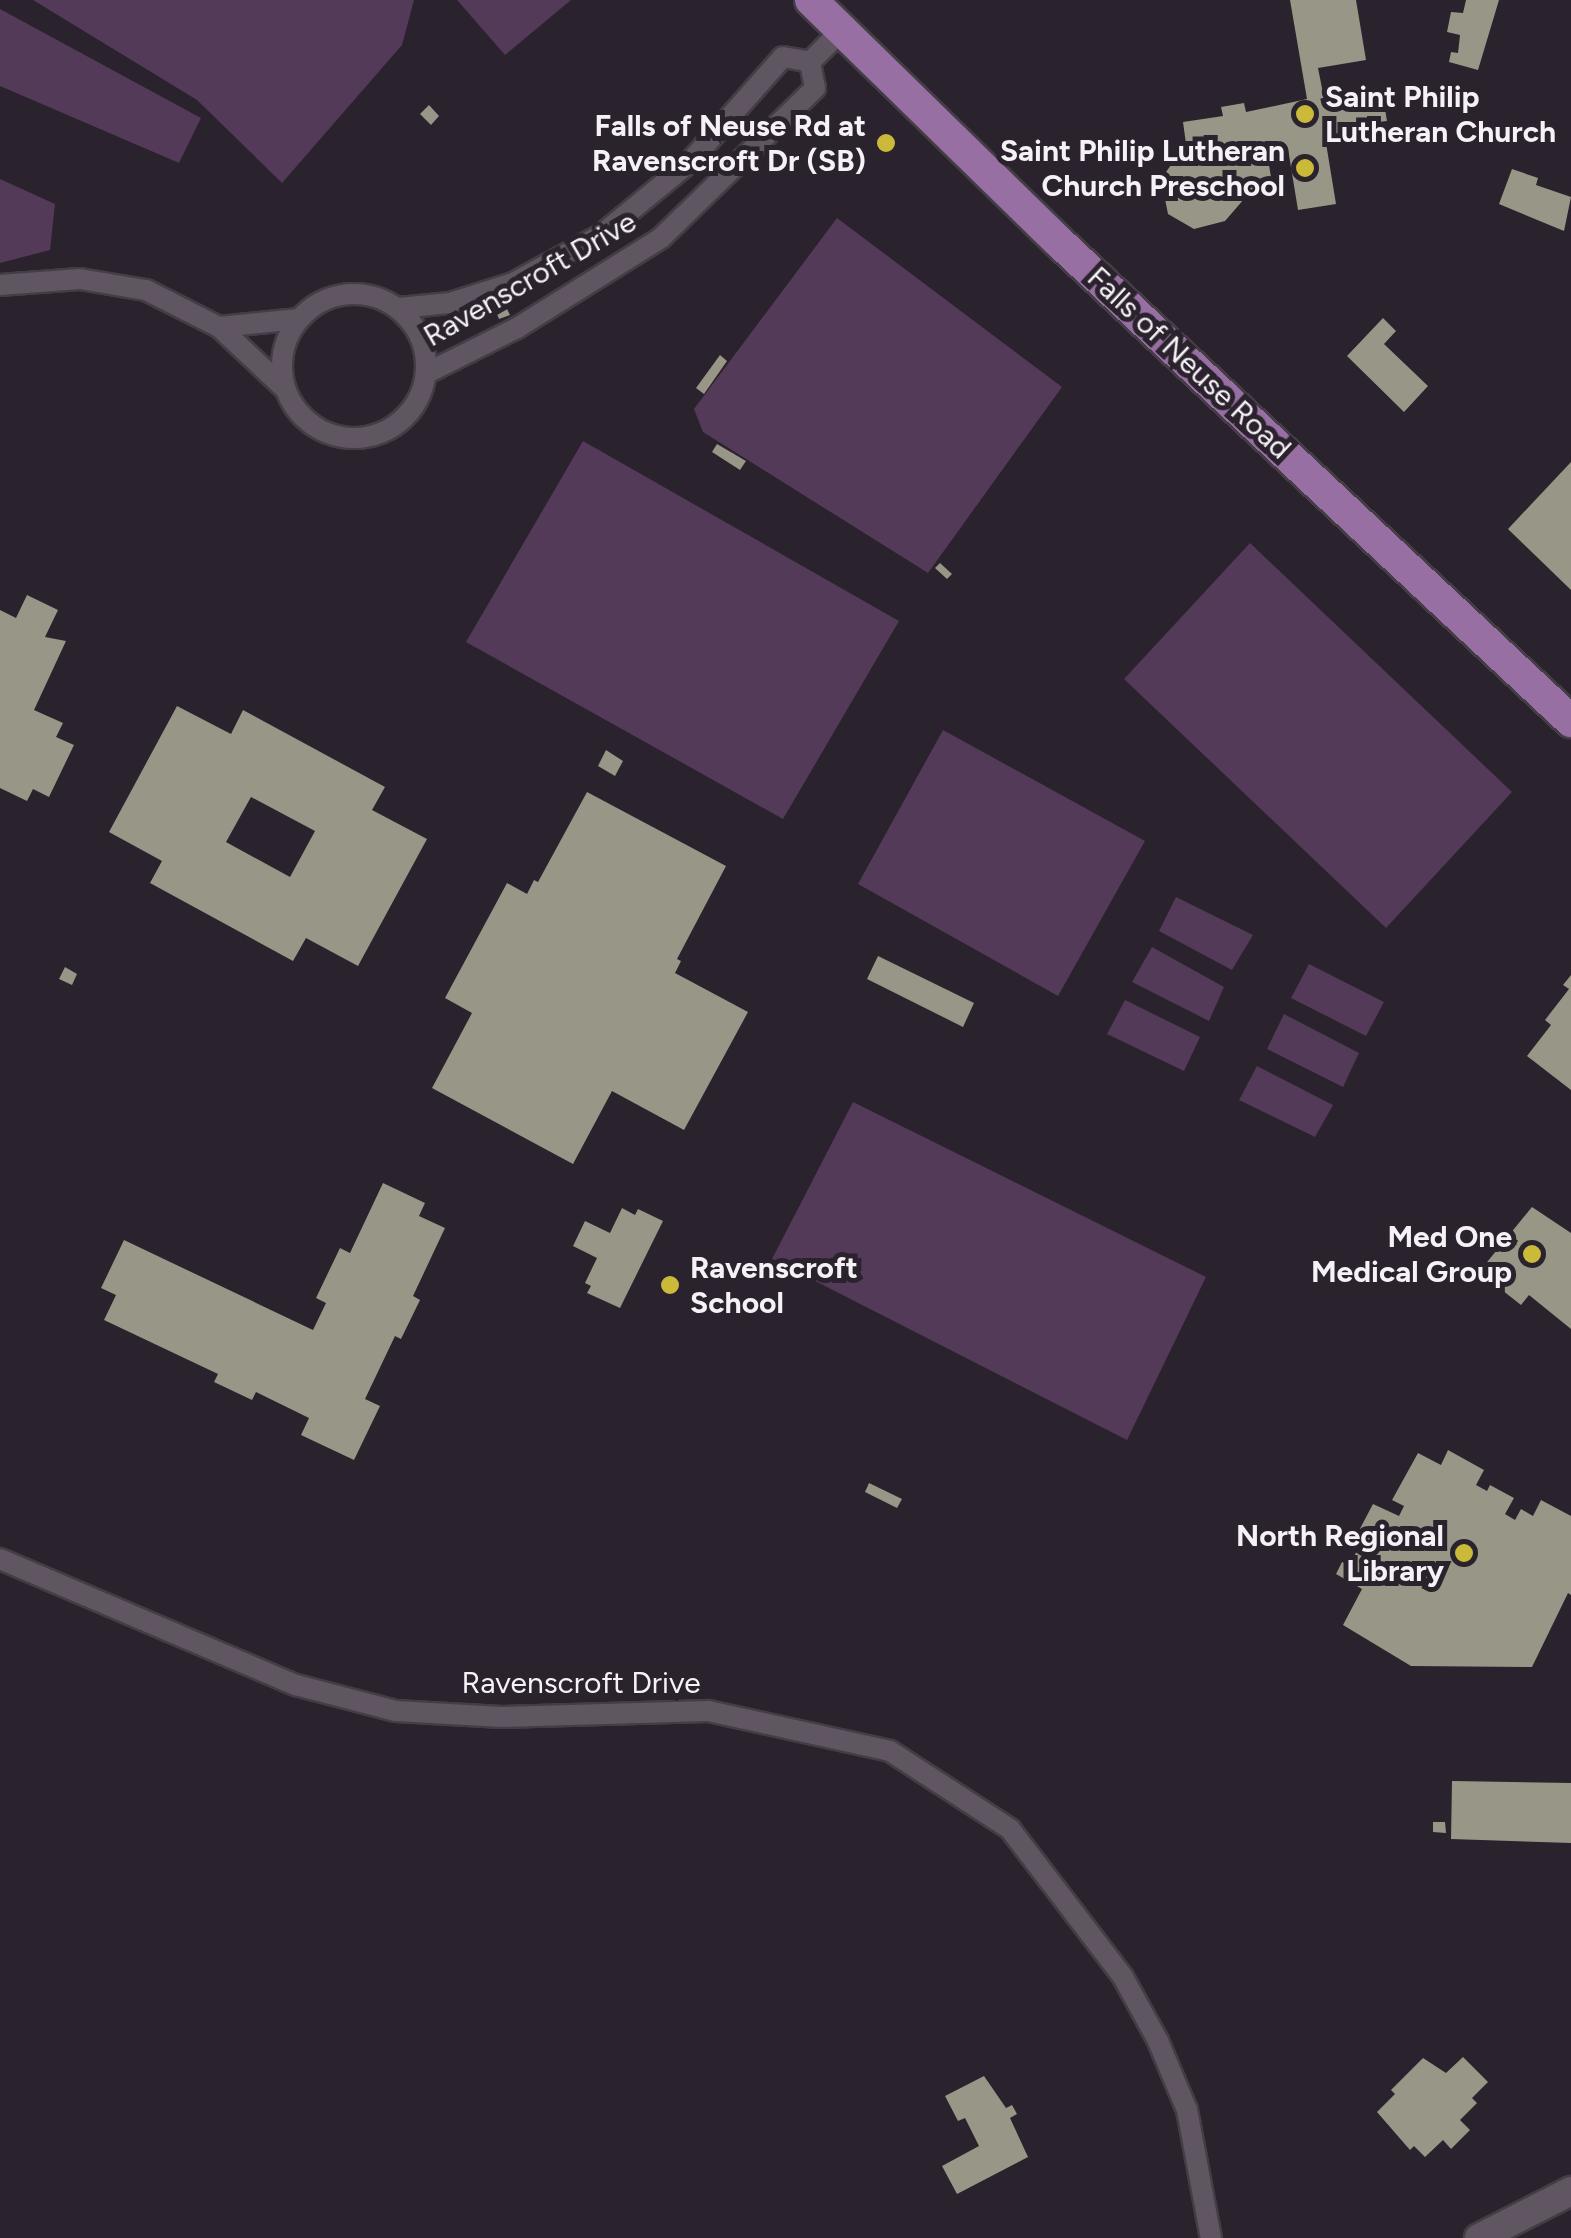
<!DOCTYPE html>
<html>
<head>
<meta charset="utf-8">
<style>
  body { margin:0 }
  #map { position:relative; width:1571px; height:2238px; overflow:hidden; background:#2a222c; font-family:Figtree,sans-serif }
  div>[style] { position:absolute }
  .green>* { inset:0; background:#533a58 }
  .building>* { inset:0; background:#989687 }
  .roads { filter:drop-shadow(2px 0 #443d46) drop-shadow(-2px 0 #443d46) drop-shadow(0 2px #443d46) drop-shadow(0 -2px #443d46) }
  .street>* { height:20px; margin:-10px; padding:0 10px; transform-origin:10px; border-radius:10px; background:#5f5662 }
  .street>.ring { margin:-10px; padding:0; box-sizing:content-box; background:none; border:20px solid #5f5662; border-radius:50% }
  .secondary>* { height:28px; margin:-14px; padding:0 14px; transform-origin:14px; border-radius:14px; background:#5f5662 }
  .primary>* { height:32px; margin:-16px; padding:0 16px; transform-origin:16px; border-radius:16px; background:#986fa3 }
  .dots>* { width:28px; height:28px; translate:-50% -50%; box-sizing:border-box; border:5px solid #2a222c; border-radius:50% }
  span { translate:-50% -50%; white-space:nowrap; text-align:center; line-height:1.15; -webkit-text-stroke:10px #2a222c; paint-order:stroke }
  .poi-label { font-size:30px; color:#f6f0f7; font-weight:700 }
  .left { translate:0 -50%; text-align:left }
  .right { translate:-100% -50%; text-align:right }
  .street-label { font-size:30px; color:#f6f0f7 }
</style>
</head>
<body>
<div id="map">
  <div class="green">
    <i style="clip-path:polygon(33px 0,414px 0,402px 45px,282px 183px,197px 100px)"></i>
    <i style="clip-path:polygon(457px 0,571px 0,505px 55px)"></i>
    <i style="clip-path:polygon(0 9px,201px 118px,179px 163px,0 86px)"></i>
    <i style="clip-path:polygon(0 179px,55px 204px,50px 250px,0 263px)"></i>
    <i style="clip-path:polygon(837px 218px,1062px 387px,928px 573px,703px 432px,694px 409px)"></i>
    <i style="clip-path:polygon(583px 441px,899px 621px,783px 819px,466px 642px)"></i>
    <i style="clip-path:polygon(1250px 543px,1512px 792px,1386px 928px,1124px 679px)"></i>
    <i style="clip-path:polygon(943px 730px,1145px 841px,1058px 996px,858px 884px)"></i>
    <i style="clip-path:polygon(1176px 897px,1253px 935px,1232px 970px,1159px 931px)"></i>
    <i style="clip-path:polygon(1152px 947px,1224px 987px,1209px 1021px,1132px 982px)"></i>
    <i style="clip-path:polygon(1309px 964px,1384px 1002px,1366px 1036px,1291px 998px)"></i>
    <i style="clip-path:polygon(1125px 1000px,1200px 1037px,1184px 1071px,1107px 1034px)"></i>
    <i style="clip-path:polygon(1284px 1014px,1359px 1053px,1343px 1087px,1267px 1049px)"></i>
    <i style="clip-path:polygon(1257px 1066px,1333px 1105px,1315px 1137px,1239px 1100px)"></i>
    <i style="clip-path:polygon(853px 1102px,1206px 1277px,1127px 1440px,772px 1259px)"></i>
  </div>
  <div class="building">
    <i style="clip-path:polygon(1290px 0,1356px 0,1366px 60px,1318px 68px,1324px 98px,1372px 90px,1376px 99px,1383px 97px,1387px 121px,1379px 122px,1381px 133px,1326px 143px,1336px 204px,1298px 210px,1288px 149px,1267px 153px,1271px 177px,1256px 179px,1257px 184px,1225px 221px,1194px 229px,1168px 214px,1161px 179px,1186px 144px,1183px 122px,1223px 116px,1221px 107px,1244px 103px,1246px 112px,1307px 99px)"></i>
    <i style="clip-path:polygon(1466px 0,1499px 0,1478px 70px,1449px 62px,1451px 52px,1458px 53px,1460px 35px,1447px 32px,1451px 12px,1463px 13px)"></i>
    <i style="clip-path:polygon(429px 105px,439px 116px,431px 125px,420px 114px)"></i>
    <i style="clip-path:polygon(1512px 169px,1538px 178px,1536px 185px,1571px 197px,1564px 231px,1499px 204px)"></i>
    <i style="clip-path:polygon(505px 305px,510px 315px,499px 319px,495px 309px)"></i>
    <i style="clip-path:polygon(1383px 318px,1396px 331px,1384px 344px,1428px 386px,1404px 412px,1347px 356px)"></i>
    <i style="clip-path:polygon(720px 355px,727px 361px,704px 394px,696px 388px)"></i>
    <i style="clip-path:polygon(717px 444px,746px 461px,740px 470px,712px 452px)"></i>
    <i style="clip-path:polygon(1571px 462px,1571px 590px,1508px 529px)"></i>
    <i style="clip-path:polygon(940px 563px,952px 574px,947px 579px,935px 568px)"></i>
    <i style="clip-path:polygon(27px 595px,58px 610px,45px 637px,66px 641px,34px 710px,63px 723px,56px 737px,74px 745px,49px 797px,33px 789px,27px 801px,0 788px,0 610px,16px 618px)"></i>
    <i style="clip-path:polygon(evenodd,177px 706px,231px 734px,243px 710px,385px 787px,372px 810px,427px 839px,358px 966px,306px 938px,293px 961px,150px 883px,162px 861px,109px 832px,177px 706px,251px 797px,315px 831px,290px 877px,226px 842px,251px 797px)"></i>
    <i style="clip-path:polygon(606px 750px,623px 761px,615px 776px,598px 766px)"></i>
    <i style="clip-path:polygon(587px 792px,726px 866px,677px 959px,681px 961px,675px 973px,748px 1012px,684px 1130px,612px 1091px,573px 1164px,432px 1088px,472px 1013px,445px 998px,507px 883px,527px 894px,534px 880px,538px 882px)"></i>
    <i style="clip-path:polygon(878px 956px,974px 1003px,963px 1027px,867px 979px)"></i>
    <i style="clip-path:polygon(65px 967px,77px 974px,72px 985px,59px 979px)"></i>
    <i style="clip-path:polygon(1571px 975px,1571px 1090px,1527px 1056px,1551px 1025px,1545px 1020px,1569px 989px,1563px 985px)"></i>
    <i style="clip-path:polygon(383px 1183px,425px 1203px,419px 1216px,445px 1228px,413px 1296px,420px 1300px,401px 1339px,395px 1336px,365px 1399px,380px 1406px,354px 1460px,301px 1435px,309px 1418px,256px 1392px,252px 1400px,214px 1382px,218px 1374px,104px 1320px,116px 1295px,101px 1288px,124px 1240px,313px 1330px,326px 1303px,316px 1298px,340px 1248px,350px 1253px)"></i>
    <i style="clip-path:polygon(1532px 1207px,1571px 1233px,1571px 1329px,1529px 1295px,1521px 1305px,1479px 1272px)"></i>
    <i style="clip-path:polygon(622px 1208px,635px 1215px,638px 1209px,663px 1221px,620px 1308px,587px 1293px,591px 1286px,585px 1283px,597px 1258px,573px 1246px,585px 1221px,610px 1233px)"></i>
    <i style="clip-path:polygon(1448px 1450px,1484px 1470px,1476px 1485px,1487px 1491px,1490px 1485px,1514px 1498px,1505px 1514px,1515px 1520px,1521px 1509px,1533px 1516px,1541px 1500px,1571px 1516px,1571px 1595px,1568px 1593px,1532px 1667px,1411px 1666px,1343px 1625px,1362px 1589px,1336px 1574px,1342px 1562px,1349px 1565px,1361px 1544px,1354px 1540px,1373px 1504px,1399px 1516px,1404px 1506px,1392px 1500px,1418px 1453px,1441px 1465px)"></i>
    <i style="clip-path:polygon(869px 1483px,902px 1499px,897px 1508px,865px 1492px)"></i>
    <i style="clip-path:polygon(1452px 1781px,1571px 1783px,1571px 1843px,1451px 1839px)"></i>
    <i style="clip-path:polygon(1433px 1822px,1445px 1822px,1446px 1833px,1433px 1832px)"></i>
    <i style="clip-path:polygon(1463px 2057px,1488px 2082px,1472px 2098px,1477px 2103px,1460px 2120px,1470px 2130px,1451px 2149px,1443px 2140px,1425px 2157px,1414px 2146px,1410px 2150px,1377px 2112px,1395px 2094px,1391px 2090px,1423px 2058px,1446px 2073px)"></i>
    <i style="clip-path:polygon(984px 2076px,1006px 2108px,1012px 2105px,1017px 2114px,1010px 2118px,1028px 2157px,957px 2194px,942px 2166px,979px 2146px,965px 2118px,958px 2121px,945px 2096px)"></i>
  </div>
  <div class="roads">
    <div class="street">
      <i style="left:810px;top:62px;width:47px;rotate:-45deg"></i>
      <i style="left:0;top:285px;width:80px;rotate:-4.3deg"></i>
      <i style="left:80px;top:279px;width:67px;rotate:9.5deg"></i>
      <i style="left:146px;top:290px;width:82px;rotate:26.9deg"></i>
      <i class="ring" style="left:282px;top:294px;width:124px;height:124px"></i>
      <i style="left:399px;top:308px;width:51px;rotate:-5.6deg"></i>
      <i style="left:450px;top:303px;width:66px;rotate:-17.6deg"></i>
      <i style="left:513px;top:283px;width:100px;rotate:-28.6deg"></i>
      <i style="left:601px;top:235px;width:115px;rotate:-39.4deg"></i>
      <i style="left:690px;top:162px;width:140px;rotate:-48.5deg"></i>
      <i style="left:783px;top:57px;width:27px;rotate:10deg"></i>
      <i style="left:427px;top:373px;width:101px;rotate:-26.6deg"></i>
      <i style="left:517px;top:328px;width:170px;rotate:-32deg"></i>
      <i style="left:661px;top:238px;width:215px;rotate:-44.2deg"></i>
      <i style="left:815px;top:88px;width:26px;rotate:-101deg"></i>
      <i style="left:283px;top:387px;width:88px;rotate:-136.8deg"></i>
      <i style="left:219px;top:327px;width:80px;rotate:-5.7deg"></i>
      <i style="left:0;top:1559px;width:322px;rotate:23.1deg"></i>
      <i style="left:296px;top:1685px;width:103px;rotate:14.6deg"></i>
      <i style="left:396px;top:1711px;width:106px;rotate:3.2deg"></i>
      <i style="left:502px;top:1717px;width:206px;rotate:-1.7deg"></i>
      <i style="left:708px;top:1711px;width:186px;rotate:12.4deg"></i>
      <i style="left:890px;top:1751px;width:143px;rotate:33deg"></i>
      <i style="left:1010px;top:1829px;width:186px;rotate:52.6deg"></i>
      <i style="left:1123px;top:1977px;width:73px;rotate:61.3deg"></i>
      <i style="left:1158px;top:2041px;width:75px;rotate:67.2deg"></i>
      <i style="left:1187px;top:2110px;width:130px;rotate:79.4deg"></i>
    </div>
    <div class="secondary">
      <i style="left:1479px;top:2238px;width:103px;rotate:-27.1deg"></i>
    </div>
    <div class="primary">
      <i style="left:811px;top:0;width:345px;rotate:44.3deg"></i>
      <i style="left:1058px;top:241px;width:703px;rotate:43.1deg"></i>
    </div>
  </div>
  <div class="dots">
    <i style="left:1305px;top:114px;background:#cbba39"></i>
    <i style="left:886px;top:143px;background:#cbba39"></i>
    <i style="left:1305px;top:168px;background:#cbba39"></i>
    <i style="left:1532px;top:1254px;background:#cbba39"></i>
    <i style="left:670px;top:1285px;background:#cbba39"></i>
    <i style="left:1464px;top:1553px;background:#cbba39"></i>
  </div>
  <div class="poi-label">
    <span class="left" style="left:1325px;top:114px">Saint Philip<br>Lutheran Church</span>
    <span class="right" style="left:866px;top:143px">Falls of Neuse Rd at<br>Ravenscroft Dr (SB)</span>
    <span class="right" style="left:1285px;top:168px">Saint Philip Lutheran<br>Church Preschool</span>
    <span class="right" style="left:1512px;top:1254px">Med One<br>Medical Group</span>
    <span class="left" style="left:690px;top:1285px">Ravenscroft<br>School</span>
    <span class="right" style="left:1444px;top:1553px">North Regional<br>Library</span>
  </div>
  <div class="street-label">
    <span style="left:530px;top:279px;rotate:-30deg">Ravenscroft Drive</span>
    <span style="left:1189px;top:363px;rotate:43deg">Falls of Neuse Road</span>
    <span style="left:581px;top:1683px">Ravenscroft Drive</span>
  </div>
</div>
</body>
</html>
